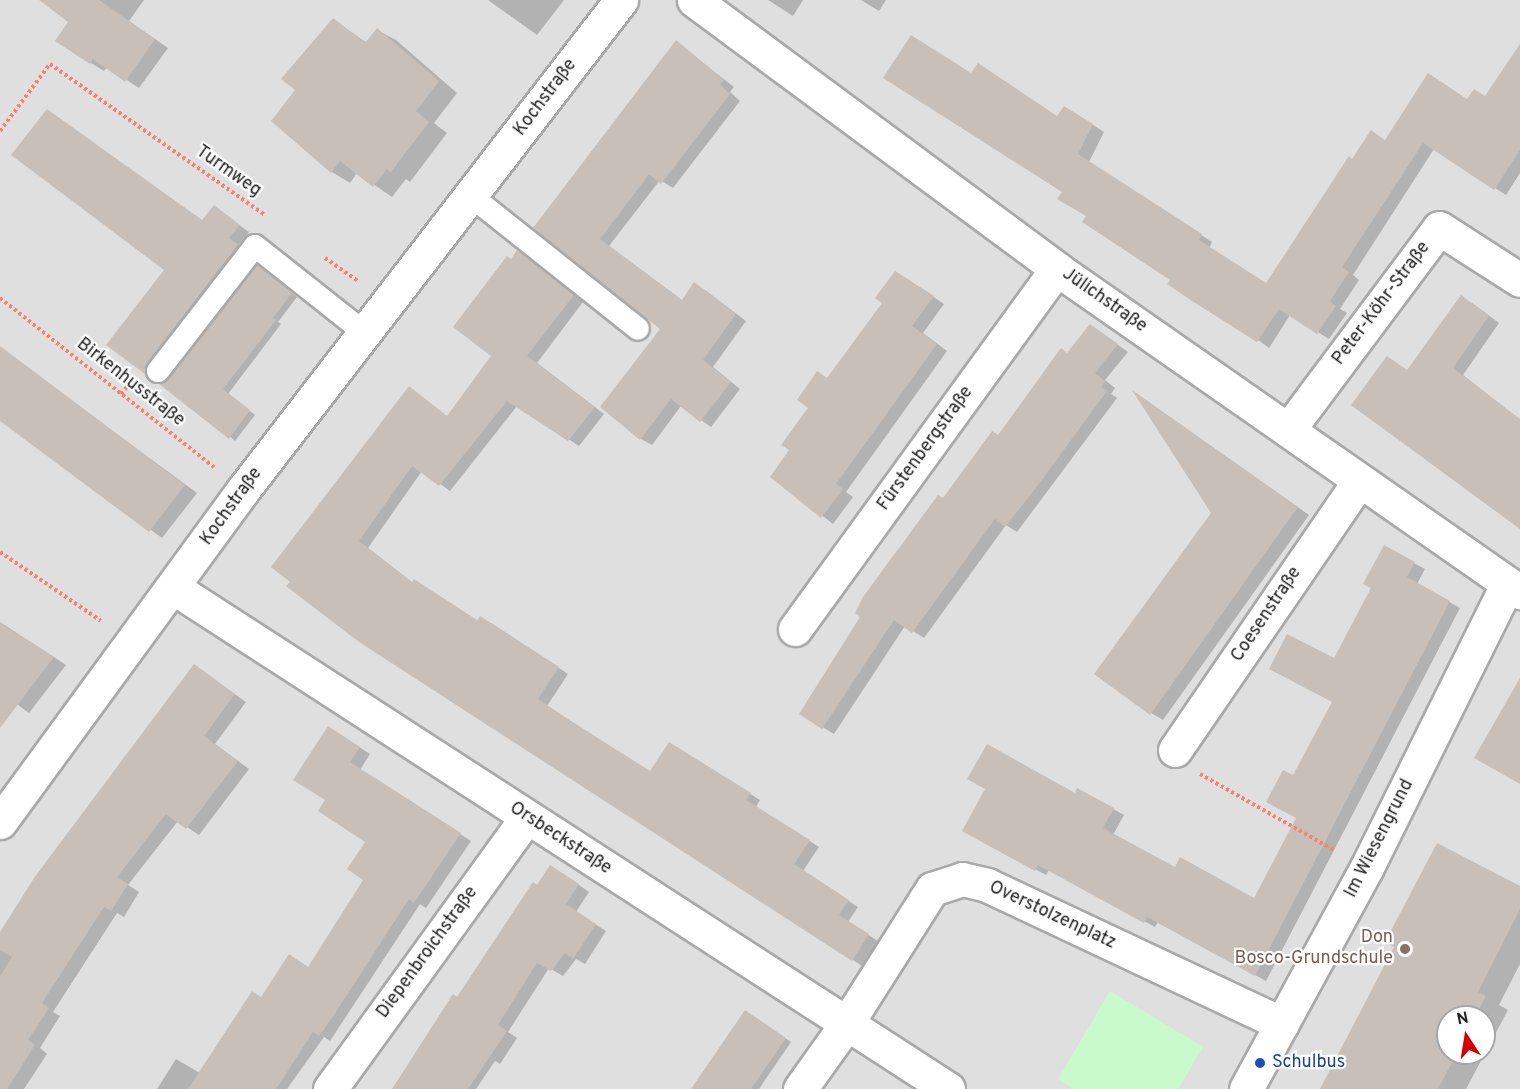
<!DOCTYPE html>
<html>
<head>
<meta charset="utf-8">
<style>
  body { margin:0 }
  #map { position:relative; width:1520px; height:1089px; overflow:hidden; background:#f2efe9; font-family:Overpass,sans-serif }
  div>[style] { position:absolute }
  .residential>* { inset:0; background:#e0dfdf }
  .park>* { inset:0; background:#c8facc }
  .shadow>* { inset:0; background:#0003 }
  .building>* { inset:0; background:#c7bfb8 }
  .path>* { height:4px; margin-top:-2px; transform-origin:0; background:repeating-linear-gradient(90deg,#fa8072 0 3px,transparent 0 6px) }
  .roads { filter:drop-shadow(2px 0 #a9a9a9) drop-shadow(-2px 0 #a9a9a9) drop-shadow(0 2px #a9a9a9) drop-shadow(0 -2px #a9a9a9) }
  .lane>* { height:22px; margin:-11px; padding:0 11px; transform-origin:11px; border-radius:11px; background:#fff }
  .street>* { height:33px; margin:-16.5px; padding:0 16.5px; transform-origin:16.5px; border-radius:16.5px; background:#fff }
  .dots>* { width:16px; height:16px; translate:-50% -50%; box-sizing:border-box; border:3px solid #fff; border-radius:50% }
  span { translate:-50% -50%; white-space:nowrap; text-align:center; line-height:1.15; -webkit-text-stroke:4.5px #fff; paint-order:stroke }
  .street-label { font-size:18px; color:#222 }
  .education-label { font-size:18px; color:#785e54 }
  .right { translate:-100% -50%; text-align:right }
  .transit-label { font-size:18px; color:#164399 }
  .left { translate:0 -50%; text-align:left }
  .north { position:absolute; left:1436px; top:1005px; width:60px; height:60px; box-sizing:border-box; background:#fff; border:2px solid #a7a7a7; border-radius:50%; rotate:348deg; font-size:16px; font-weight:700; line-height:24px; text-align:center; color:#222 }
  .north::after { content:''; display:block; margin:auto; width:21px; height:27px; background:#d40000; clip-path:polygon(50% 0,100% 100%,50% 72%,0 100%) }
</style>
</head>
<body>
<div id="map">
  <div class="residential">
    <i style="clip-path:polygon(evenodd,0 0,1520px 0,1520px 1089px,0 1089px,0 0,1448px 1017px,1484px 1017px,1484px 1053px,1448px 1053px,1448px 1017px)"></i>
  </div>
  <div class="park">
    <i style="clip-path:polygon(1110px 991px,1203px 1047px,1178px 1089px,1074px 1089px,1058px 1079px)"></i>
  </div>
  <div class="shadow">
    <i style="clip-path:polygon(67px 0,144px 0,129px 21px,168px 48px,139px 88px,107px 67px,104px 71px,91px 63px,70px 21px)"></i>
    <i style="clip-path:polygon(488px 0,564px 0,537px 35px)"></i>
    <i style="clip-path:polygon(768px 0,803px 0,793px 16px)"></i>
    <i style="clip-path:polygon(861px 0,886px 0,879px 11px)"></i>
    <i style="clip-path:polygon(334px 20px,367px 43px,377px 30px,396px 40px,457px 93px,434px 123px,447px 133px,410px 182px,406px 179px,392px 197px,357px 173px,350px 183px,332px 172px,298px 90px)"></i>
    <i style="clip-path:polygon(676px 42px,734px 87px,730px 92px,740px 101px,673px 188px,660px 180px,609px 246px,683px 301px,705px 290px,746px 321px,713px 367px,740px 389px,711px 427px,681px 406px,652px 445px,641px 439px,662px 329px,535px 228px)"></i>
    <i style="clip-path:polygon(972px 75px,1058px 118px,1076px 114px,1104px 132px,1089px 162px,1212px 242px,1209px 248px,1267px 285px,1353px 161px,1468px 100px,1486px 98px,1520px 79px,1520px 173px,1506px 195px,1434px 149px,1353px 275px,1359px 280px,1340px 309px,1347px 313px,1329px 339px,1290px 315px,1269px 348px,1088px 216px)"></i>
    <i style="clip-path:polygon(47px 111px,203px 221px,214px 207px,249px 232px,238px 245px,248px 252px,156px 378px,108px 344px,166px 270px)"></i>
    <i style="clip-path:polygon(517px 252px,583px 302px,537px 363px,604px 414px,579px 446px,517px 406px,450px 491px,422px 471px,368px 548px,413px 583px,478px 622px,491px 623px,568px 674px,547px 706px,651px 773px,679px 749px,760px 800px,756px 807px,819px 847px,803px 871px,858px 907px,848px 922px,878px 941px,862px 966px,288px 586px,409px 388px,448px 417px,493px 356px,511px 260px)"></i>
    <i style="clip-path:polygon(264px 270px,297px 297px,278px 322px,281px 324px,228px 394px,255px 415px,235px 441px,170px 380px)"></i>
    <i style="clip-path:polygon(907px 279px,944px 304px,923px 333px,947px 351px,846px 492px,853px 497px,833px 524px,772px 477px,791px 450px,828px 379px)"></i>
    <i style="clip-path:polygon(1472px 303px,1499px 323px,1463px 375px,1520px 420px,1520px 527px,1408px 371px)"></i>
    <i style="clip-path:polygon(1091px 326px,1128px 352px,1105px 380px,1115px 388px,1111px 394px,1117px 398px,1017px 532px,1006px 525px,924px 638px,905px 626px,834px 734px,801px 714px,944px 499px)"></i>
    <i style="clip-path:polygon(0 348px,197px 493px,162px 538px,0 420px)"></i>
    <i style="clip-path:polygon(1137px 394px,1309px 515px,1163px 720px,1151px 713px,1213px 513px)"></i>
    <i style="clip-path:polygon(1384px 547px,1425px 569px,1417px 584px,1460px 608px,1266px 981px,1158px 922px,1155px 927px,1049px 870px,1046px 875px,964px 830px,1075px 795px,1078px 790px,1124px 815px,1113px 835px,1175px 869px,1255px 900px,1298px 818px,1294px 777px,1334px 702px)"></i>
    <i style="clip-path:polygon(0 622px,66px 665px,29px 713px,0 692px)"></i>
    <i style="clip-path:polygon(195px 666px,246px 702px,215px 744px,249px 769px,199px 835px,178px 821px,128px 885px,139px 892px,124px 917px,117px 913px,53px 1012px,60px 1016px,40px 1048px,47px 1054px,24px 1089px,0 1089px,0 934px)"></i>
    <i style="clip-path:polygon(339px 734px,370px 754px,360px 770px,471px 841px,426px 908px,420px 904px,330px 1041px,324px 1037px,287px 1089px,157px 1089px,176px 1059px,200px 1073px,262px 999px,309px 968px,365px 880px,367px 842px,327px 800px)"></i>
    <i style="clip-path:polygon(562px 873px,589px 892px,576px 912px,606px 931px,585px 964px,576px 959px,563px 976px,549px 968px,508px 1032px,517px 1038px,500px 1064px,495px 1061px,476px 1089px,393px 1089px,538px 887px)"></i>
    <i style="clip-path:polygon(evenodd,1520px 887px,1520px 964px,1499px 1005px,1508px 1010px,1466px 1089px,1323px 1089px,1520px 887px,1448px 1017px,1484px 1017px,1484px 1053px,1448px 1053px,1448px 1017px)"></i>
    <i style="clip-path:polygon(751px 1016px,791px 1042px,759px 1089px,693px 1089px)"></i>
  </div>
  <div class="building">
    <i style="clip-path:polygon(39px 0,99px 0,155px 39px,125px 82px,93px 59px,90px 64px,55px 41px,68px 22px)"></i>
    <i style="clip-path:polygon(333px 18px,365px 43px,377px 28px,439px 81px,416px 111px,429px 122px,391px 172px,387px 169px,373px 187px,340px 161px,331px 173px,271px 121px,295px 90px,281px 79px)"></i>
    <i style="clip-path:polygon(911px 35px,971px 73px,978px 63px,1057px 116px,1064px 106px,1093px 124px,1078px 154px,1202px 234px,1199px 240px,1266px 283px,1349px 156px,1352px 159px,1371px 130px,1385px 140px,1428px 73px,1467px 99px,1474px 89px,1485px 96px,1520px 44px,1520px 150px,1494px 190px,1423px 143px,1342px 267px,1349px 272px,1330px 301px,1336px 306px,1317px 334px,1279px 309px,1257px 342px,1192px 301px,1167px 284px,1170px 280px,1082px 222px,1086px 216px,1057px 199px,1062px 192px,883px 78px)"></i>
    <i style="clip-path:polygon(676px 40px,724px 80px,720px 85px,730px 94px,661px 184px,649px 174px,600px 239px,682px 300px,694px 282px,736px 314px,703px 360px,731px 382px,700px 422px,671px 399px,640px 440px,600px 407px,660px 329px,533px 228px)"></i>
    <i style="clip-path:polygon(47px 109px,202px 220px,214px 205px,240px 225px,229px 238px,238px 245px,147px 363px,145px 374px,106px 345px,164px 270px,11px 155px)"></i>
    <i style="clip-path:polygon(517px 250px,574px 295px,527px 356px,595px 407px,568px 441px,507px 401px,439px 486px,412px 466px,359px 541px,412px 582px,414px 579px,477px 620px,480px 616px,559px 667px,538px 699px,571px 721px,650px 771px,669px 742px,751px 793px,746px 800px,810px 840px,794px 864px,849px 900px,839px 915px,869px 934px,852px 961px,359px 642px,286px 586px,290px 582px,271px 567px,409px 386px,447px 416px,491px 356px,453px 327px,507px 256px,511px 259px)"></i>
    <i style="clip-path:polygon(257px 265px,292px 293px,273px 318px,276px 320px,223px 389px,250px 410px,229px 439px,159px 384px,169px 379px)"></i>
    <i style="clip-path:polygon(895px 271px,934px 296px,912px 326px,937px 344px,836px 484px,843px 489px,821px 518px,770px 477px,789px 450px,781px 445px,808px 408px,797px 400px,817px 371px,827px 378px,882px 303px,875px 298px)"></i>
    <i style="clip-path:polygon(1461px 295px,1489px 316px,1453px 368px,1520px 419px,1520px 529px,1351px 405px,1387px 356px,1407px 370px)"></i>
    <i style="clip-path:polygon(1090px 324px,1118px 344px,1095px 373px,1105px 381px,1101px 387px,1107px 391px,1038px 485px,1005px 527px,995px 519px,912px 633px,894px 620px,822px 729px,799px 714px,860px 617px,855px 613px,863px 597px,938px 495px,943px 498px,992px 431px,998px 435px,1061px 348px,1067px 353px)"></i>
    <i style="clip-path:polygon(0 346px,185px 485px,149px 532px,0 421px)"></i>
    <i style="clip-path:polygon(1132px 390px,1298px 507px,1150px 715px,1094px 674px,1211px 513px)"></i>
    <i style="clip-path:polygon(1384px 545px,1415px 562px,1407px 577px,1450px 601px,1255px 976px,1147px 917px,1144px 923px,1038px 865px,1035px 871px,962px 831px,985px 789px,967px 779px,987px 744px,1075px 793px,1077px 788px,1114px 808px,1103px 828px,1175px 867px,1180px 857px,1254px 898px,1296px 818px,1266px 802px,1283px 770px,1293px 775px,1332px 702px,1269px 669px,1287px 634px,1334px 658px,1371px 588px,1363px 584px)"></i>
    <i style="clip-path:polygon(0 623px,54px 657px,0 728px)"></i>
    <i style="clip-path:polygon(194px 664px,235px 694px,204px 736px,238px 761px,186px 829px,166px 814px,117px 877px,128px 884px,111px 911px,104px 907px,42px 1003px,49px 1008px,28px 1040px,35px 1045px,7px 1089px,0 1089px,0 976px,12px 957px,0 950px,0 932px,34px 878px)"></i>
    <i style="clip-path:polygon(1520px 678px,1520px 784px,1474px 758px)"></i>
    <i style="clip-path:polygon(328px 726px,360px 747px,350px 762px,461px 833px,414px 903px,409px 899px,334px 1015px,319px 1036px,313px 1032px,276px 1089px,188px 1089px,252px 991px,261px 997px,289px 954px,308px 967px,363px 880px,347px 869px,365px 842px,318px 811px,325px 800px,293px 780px)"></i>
    <i style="clip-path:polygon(1437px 843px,1520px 886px,1520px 909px,1478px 992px,1486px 996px,1475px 1017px,1448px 1017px,1448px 1053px,1457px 1053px,1438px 1089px,1320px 1089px,1394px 947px,1385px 942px)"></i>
    <i style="clip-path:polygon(550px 865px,579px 884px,566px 904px,596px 924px,573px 959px,565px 953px,551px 971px,537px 963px,498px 1025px,507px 1031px,468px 1089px,392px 1089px,453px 994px,457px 997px,533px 882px,537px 885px)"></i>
    <i style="clip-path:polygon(745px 1010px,786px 1038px,751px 1089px,691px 1089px)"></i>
  </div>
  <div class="path">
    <i style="left:0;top:131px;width:84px;rotate:-53.3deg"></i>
    <i style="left:50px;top:64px;width:263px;rotate:35.1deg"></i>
    <i style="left:325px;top:258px;width:40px;rotate:34.9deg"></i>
    <i style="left:0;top:298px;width:273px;rotate:38.3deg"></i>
    <i style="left:121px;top:394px;width:14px;rotate:-51deg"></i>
    <i style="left:0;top:552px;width:122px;rotate:34.3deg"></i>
    <i style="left:1200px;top:774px;width:154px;rotate:29.6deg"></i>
  </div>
  <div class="roads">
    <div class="lane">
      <i style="left:471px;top:196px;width:213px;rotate:38.5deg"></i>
      <i style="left:158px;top:371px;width:158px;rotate:-52.2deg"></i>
      <i style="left:255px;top:246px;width:142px;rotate:38.4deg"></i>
    </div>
    <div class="street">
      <i style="left:694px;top:0;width:452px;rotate:36.5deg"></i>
      <i style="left:1057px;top:269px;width:565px;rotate:34.9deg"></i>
      <i style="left:1288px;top:430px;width:252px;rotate:-53.2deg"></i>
      <i style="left:1439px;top:228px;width:96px;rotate:32.7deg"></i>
      <i style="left:174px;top:588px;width:922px;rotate:32.91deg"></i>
      <i style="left:795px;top:629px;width:445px;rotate:-54deg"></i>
      <i style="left:1175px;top:750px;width:326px;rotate:-55.6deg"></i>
      <i style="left:0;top:822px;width:411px;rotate:-53.8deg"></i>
      <i style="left:243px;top:490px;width:619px;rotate:-52.35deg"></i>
      <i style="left:330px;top:1089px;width:334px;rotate:-54.1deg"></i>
      <i style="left:800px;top:1089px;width:81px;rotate:-54.5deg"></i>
      <i style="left:847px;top:1023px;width:159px;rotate:-57.6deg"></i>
      <i style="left:932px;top:889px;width:32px;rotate:-18deg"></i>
      <i style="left:962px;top:879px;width:26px;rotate:13deg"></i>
      <i style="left:987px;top:885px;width:326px;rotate:25.2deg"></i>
      <i style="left:1246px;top:1089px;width:253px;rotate:-61.4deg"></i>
      <i style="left:1367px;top:867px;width:315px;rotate:-63.6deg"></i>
    </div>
  </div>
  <div class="dots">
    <i style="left:1405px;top:949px;background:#8d6e63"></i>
    <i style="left:1260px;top:1063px;background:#1a4fb4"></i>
  </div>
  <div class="street-label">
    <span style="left:546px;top:98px;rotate:-53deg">Kochstraße</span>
    <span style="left:228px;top:172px;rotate:35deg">Turmweg</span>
    <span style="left:1104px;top:301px;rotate:35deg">Jülichstraße</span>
    <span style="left:1382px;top:304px;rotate:-53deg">Peter-Köhr-Straße</span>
    <span style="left:130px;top:383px;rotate:38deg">Birkenhusstraße</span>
    <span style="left:926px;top:449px;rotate:-54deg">Fürstenbergstraße</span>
    <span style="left:232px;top:507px;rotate:-54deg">Kochstraße</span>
    <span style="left:1267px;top:615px;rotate:-56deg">Coesenstraße</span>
    <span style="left:560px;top:839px;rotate:33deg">Orsbeckstraße</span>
    <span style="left:1380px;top:839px;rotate:-63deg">Im Wiesengrund</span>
    <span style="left:1052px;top:916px;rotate:25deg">Overstolzenplatz</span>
    <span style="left:428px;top:953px;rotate:-54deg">Diepenbroichstraße</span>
  </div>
  <div class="education-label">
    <span class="right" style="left:1393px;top:949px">Don<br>Bosco-Grundschule</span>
  </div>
  <div class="transit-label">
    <span class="left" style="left:1272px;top:1063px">Schulbus</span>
  </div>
  <div class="north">N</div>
</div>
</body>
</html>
